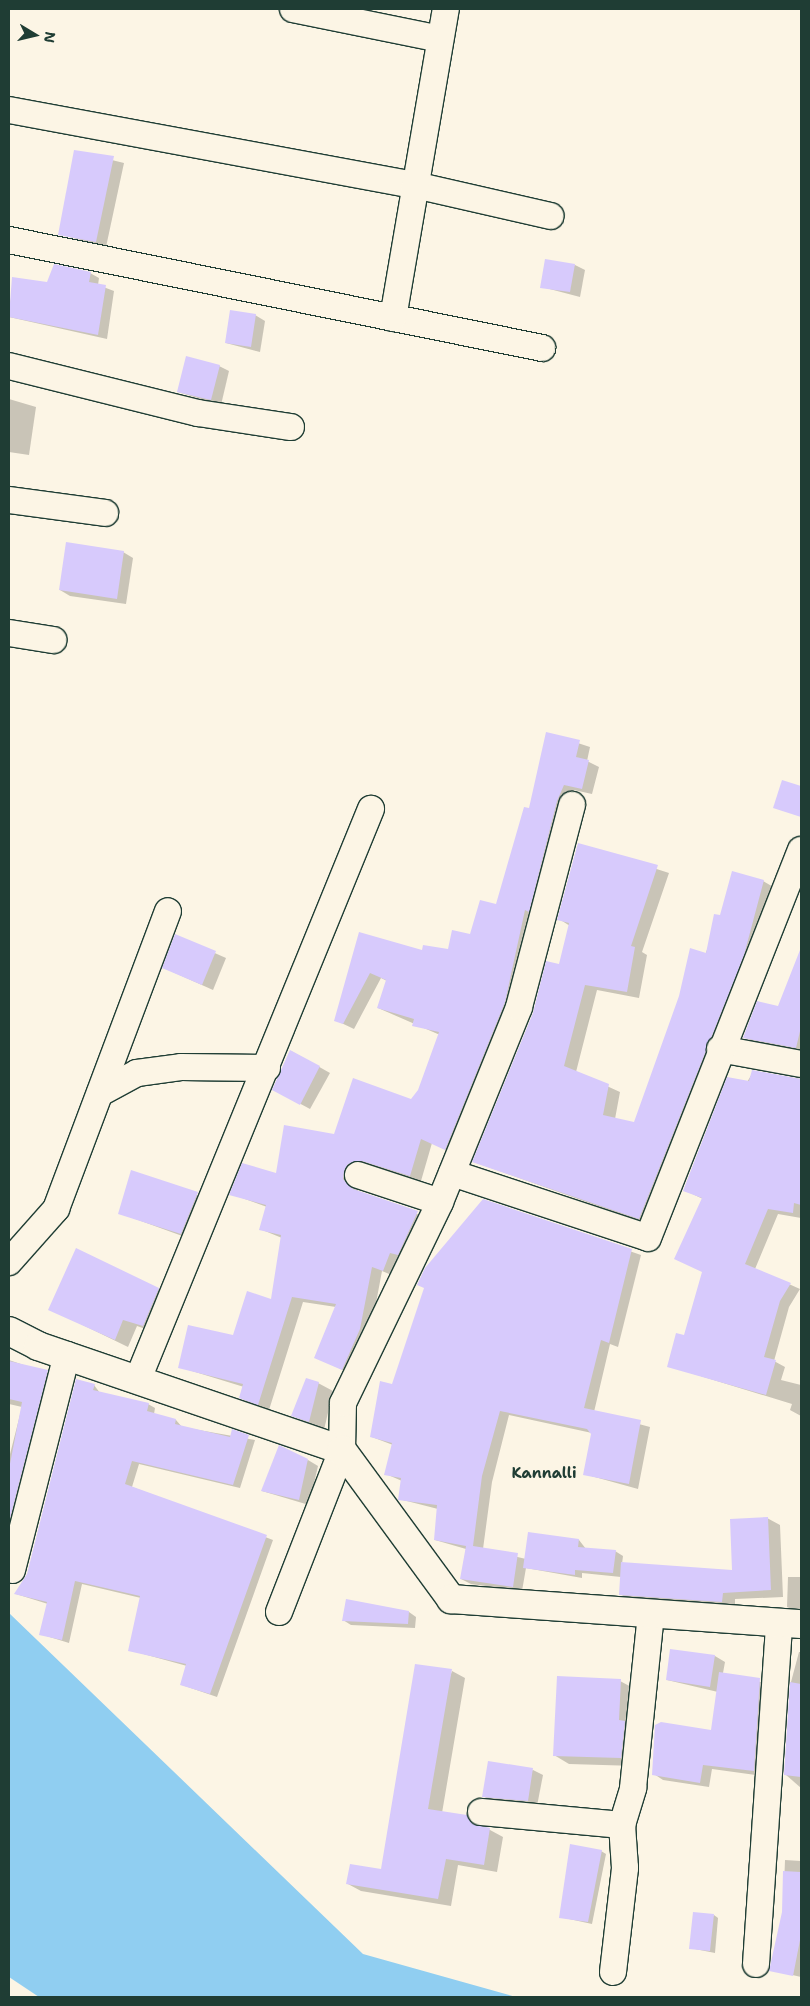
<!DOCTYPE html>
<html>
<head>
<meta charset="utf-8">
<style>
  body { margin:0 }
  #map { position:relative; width:810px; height:2006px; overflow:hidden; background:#fcf5e5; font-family:"Shantell Sans",sans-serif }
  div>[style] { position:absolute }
  .water>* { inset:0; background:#90cef1 }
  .shadow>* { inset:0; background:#0003 }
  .building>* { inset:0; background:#d7cafc }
  .roads { filter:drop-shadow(1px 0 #1f3d34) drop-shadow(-1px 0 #1f3d34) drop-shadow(0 1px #1f3d34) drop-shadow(0 -1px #1f3d34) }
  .minor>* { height:26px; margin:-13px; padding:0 13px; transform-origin:13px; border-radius:13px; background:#fcf5e5 }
  .tertiary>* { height:28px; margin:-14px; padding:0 14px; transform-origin:14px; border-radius:14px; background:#fcf5e5 }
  span { translate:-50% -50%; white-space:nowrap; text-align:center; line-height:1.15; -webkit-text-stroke:5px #fcf5e5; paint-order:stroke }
  .neighbourhood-label { font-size:15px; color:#1f3d34; font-weight:700 }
  .frame { position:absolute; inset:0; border:10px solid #1f3d34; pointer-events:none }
  .north { position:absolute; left:10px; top:10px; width:50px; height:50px; -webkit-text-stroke:4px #fcf5e5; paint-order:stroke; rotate:99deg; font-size:14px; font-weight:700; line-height:20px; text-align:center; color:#1f3d34 }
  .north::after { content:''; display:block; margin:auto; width:18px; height:22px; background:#1f3d34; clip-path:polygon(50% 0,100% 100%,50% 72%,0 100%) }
</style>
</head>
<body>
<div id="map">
  <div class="water">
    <i style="clip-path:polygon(9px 1613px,363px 1954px,516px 1997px,39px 1997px,9px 1977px)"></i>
  </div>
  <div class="shadow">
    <i style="clip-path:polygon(75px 151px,124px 163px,106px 247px,59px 234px)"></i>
    <i style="clip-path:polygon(575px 265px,585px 270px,580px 297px,542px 287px)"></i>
    <i style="clip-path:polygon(90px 273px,99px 278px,98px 285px,114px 291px,107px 339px,9px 317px,13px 278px,48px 284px)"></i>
    <i style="clip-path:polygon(255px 315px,265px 321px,260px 352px,226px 343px)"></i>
    <i style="clip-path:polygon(219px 366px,229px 371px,221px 405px,178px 392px)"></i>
    <i style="clip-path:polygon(9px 399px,36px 407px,29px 455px,9px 452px)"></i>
    <i style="clip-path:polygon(123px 552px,133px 558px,126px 604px,70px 596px,60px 590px)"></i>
    <i style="clip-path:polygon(547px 733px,590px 747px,587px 761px,599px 767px,592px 794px,574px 790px,568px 807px,515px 1009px,456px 1155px,432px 1143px,421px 1181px,365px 1166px,354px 1186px,360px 1193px,428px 1218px,394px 1276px,382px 1271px,370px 1335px,353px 1375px,316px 1357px,336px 1307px,303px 1302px,269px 1410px,251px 1404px,241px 1398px,244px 1387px,179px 1367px,234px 1336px,272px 1300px,282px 1238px,260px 1229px,267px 1207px,231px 1194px,277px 1174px,335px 1135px,411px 1100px,419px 1091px,440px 1035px,378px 1008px,387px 981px,381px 978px,354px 1029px,335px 1020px,360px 934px,422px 952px,449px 951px,471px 935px,497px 906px,530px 809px)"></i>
    <i style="clip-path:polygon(579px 844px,669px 873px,642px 952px,647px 955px,639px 998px,597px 990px,576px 1072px,620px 1092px,615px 1119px,635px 1124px,721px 916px,763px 881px,775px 888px,651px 1225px,474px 1162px,560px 965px,570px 926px,559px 919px)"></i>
    <i style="clip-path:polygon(176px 936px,226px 958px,213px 990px,164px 968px)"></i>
    <i style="clip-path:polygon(801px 950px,801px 1052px,754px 1043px,745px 1037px,779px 1008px)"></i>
    <i style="clip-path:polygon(291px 1051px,330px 1073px,310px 1109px,284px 1095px)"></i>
    <i style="clip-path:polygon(753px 1072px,801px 1079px,801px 1218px,778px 1214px,755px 1269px,800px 1289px,789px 1307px,774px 1361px,785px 1367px,781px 1380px,801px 1385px,801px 1416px,790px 1410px,792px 1404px,668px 1366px,685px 1336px,703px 1272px,703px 1199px,684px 1190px)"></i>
    <i style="clip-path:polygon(132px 1172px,213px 1201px,196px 1241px,119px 1213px)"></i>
    <i style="clip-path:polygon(484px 1201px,641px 1255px,618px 1347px,610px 1344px,594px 1412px,650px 1427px,638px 1489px,584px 1474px,592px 1433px,509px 1415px,492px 1482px,483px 1549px,526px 1559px,529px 1534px,579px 1540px,586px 1549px,615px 1551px,623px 1556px,622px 1564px,733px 1571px,767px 1518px,780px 1525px,783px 1597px,735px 1599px,735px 1608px,633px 1602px,620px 1594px,621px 1577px,582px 1573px,582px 1578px,526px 1568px,522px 1591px,471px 1584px,461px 1579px,466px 1549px,435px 1540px,438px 1509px,399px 1499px,402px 1481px,386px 1474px,393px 1445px,372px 1437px)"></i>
    <i style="clip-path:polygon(159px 1289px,172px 1297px,157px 1333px,137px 1326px,128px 1347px,50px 1309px)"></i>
    <i style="clip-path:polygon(9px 1360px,56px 1376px,17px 1526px,9px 1523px,15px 1523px,9px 1521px,9px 1458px,22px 1407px,9px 1404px)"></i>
    <i style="clip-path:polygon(318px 1383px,333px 1391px,324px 1430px,293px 1416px)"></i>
    <i style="clip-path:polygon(94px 1385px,100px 1393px,148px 1404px,155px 1408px,154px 1414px,176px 1420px,182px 1427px,255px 1440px,240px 1488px,139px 1464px,132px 1487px,273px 1540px,217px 1697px,182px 1685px,187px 1666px,129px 1650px,141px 1598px,82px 1584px,69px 1643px,40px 1634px,48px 1604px,16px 1594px,28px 1574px)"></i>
    <i style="clip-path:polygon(308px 1460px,318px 1466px,309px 1505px,262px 1491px)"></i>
    <i style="clip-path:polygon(788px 1577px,801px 1577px,801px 1613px,787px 1607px)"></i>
    <i style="clip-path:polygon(409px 1612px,416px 1617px,415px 1628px,351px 1625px,343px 1620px)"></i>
    <i style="clip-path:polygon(799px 1652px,801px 1652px,801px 1788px,785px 1774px,791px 1682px)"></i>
    <i style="clip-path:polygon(715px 1656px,725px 1662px,723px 1673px,769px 1684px,763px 1776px,712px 1769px,709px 1787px,663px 1780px,654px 1774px,712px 1731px,718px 1692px,667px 1680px)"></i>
    <i style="clip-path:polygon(452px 1671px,465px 1678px,442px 1813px,466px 1817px,503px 1837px,497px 1872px,458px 1865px,451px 1906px,361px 1891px,348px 1884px,382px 1871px)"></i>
    <i style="clip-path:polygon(620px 1681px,635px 1689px,636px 1766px,569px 1764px,554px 1755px)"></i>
    <i style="clip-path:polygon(533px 1770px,543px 1775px,537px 1806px,493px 1802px,483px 1796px)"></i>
    <i style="clip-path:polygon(601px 1851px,606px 1854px,592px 1924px,560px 1917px)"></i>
    <i style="clip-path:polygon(785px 1860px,801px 1861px,801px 1977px,771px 1970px,783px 1912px)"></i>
    <i style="clip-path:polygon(714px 1915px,718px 1918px,715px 1953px,690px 1948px)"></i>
  </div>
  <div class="building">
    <i style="clip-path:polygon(74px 150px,114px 156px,96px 242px,58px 235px)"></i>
    <i style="clip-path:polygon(545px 259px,575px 264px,570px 292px,540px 288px)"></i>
    <i style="clip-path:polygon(54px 264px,91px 272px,89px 282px,106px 285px,98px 335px,9px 317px,12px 277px,47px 282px)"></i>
    <i style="clip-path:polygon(230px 310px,256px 314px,251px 347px,225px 343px)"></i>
    <i style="clip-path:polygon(186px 356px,220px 365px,211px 400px,177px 392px)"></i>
    <i style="clip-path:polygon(66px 542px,124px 551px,117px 599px,59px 590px)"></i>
    <i style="clip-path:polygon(546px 732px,580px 740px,576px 757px,589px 760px,582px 789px,564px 785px,557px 801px,529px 912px,525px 910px,505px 1002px,445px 1150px,421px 1139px,410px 1176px,362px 1161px,348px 1164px,344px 1171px,343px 1179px,353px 1189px,418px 1211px,398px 1255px,390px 1253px,383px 1271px,372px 1267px,360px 1329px,342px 1370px,314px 1358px,336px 1304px,292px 1297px,258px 1405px,239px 1398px,243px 1384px,178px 1368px,188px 1325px,233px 1335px,247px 1291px,271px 1299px,281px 1235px,259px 1230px,266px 1205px,229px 1195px,242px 1163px,276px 1173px,284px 1125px,334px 1134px,353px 1078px,411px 1099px,418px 1090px,439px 1032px,412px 1026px,414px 1019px,377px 1008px,386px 980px,370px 973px,343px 1024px,334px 1021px,359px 932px,422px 950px,423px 945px,448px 949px,452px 930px,470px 934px,480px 900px,496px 904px,524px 807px,529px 808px)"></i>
    <i style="clip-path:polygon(782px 780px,801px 786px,801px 817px,773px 808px)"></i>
    <i style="clip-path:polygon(578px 843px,658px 865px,631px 946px,635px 947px,627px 992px,585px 985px,564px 1066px,609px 1084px,603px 1115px,634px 1122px,679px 996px,690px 948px,706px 953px,714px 914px,720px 915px,732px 871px,764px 880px,744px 955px,639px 1219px,472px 1162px,533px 1013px,546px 961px,559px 964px,569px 923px,557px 920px)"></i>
    <i style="clip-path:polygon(175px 934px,216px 951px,202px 985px,162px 968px)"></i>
    <i style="clip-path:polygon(800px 950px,801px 1027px,796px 1048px,743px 1038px,757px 1001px,778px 1006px)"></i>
    <i style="clip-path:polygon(290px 1050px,320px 1066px,300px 1105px,272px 1090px)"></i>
    <i style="clip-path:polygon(752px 1070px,801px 1079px,801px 1205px,794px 1203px,793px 1213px,768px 1209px,745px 1264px,791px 1283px,780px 1301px,764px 1357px,776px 1360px,766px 1395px,667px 1367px,676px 1333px,684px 1335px,702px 1272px,674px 1259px,702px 1198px,683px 1191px,727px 1077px,749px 1081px)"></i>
    <i style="clip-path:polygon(131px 1170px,198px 1192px,181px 1234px,118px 1214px)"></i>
    <i style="clip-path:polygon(483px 1199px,632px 1249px,609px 1343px,601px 1340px,584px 1408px,641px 1420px,629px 1484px,583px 1475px,591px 1434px,587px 1429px,500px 1411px,482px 1476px,473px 1546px,518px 1553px,513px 1587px,460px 1579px,466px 1546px,434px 1540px,437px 1505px,398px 1500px,401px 1478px,384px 1475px,392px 1443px,370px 1437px,380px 1381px,392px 1384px,424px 1288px,417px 1285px,425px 1268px)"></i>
    <i style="clip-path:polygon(76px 1248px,159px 1288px,143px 1326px,123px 1320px,115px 1340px,48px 1310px)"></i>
    <i style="clip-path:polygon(9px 1361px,48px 1370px,9px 1522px,9px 1469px,22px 1402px,9px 1399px)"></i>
    <i style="clip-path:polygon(306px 1378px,319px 1382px,309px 1422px,291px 1416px)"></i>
    <i style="clip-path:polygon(76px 1379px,95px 1384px,93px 1390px,149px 1403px,147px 1411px,176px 1419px,175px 1424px,230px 1437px,232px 1429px,249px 1435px,233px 1485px,132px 1461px,125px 1484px,267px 1535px,210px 1694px,180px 1685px,186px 1664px,128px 1651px,140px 1596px,75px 1581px,62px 1640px,39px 1635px,47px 1602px,14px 1594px,27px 1574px)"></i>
    <i style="clip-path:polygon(279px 1445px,308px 1459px,299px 1500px,261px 1491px)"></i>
    <i style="clip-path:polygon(768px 1517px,771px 1590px,723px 1593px,722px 1602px,619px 1595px,621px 1562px,732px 1570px,730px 1519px)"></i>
    <i style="clip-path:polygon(528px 1532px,579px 1539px,578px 1547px,616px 1550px,613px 1573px,575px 1570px,575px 1575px,523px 1568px)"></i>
    <i style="clip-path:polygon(346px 1599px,409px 1611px,408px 1624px,342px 1621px)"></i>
    <i style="clip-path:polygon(670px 1649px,715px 1655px,710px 1687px,666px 1680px)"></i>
    <i style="clip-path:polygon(415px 1664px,452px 1669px,428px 1809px,467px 1815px,473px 1824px,490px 1828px,484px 1865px,446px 1859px,438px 1899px,346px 1884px,350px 1864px,381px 1869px)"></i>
    <i style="clip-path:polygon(719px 1672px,760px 1678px,754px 1771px,703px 1765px,700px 1783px,652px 1775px,655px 1725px,661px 1722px,711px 1730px)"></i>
    <i style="clip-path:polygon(557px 1676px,621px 1679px,619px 1720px,625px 1721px,621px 1758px,553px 1756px)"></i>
    <i style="clip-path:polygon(790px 1682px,801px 1684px,801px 1777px,784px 1775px)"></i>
    <i style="clip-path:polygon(488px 1761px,533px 1768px,528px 1801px,482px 1797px)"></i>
    <i style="clip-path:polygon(570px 1844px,602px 1850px,588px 1922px,559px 1918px)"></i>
    <i style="clip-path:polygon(783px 1871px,801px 1872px,801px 1935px,793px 1976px,769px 1971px,782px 1912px)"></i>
    <i style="clip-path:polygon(693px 1912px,714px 1914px,710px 1951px,689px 1949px)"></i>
  </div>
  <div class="roads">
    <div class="minor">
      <i style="left:293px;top:9px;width:150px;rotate:11.5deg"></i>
      <i style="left:9px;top:110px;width:413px;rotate:10.5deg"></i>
      <i style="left:415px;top:185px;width:139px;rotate:12.9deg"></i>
      <i style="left:9px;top:240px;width:544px;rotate:11.45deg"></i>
      <i style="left:393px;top:318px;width:314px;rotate:-80.3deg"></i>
      <i style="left:9px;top:366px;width:195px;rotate:14deg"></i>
      <i style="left:198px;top:413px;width:94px;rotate:8.6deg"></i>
      <i style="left:9px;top:500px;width:97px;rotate:7.7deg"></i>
      <i style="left:9px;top:633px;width:45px;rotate:9deg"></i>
      <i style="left:720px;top:1049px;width:82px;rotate:10.5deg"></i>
      <i style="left:100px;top:1093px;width:42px;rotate:-28.4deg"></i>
      <i style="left:137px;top:1073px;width:44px;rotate:-7.8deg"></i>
      <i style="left:181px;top:1067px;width:86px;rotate:0.7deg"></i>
      <i style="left:452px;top:1173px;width:206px;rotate:18.3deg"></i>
      <i style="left:648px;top:1238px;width:417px;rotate:-68.5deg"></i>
      <i style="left:358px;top:1175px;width:86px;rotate:18.2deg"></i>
      <i style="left:9px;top:1262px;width:71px;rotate:-48.4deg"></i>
      <i style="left:56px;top:1209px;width:318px;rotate:-69.4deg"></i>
      <i style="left:138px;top:1379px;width:616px;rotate:-67.77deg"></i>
      <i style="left:12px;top:1570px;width:222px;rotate:-75.7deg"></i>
      <i style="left:279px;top:1612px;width:174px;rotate:-68.7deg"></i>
      <i style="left:342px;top:1450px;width:47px;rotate:-88.8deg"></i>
      <i style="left:343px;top:1403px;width:223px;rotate:-64.2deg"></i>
      <i style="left:440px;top:1202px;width:210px;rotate:-67.9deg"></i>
      <i style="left:519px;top:1007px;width:209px;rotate:-75.3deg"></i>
      <i style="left:481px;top:1812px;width:142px;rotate:5.3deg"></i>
      <i style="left:756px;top:1964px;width:340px;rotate:-86.1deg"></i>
      <i style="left:613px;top:1972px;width:105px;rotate:-83.4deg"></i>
      <i style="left:625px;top:1868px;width:43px;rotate:-94deg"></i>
      <i style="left:622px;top:1825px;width:39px;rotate:-73deg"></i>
      <i style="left:633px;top:1788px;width:174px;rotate:-84.1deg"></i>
    </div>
    <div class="tertiary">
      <i style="left:9px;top:1331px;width:33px;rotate:27deg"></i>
      <i style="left:38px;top:1346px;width:321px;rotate:18.9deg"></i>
      <i style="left:342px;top:1450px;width:185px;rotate:53.8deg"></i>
      <i style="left:451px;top:1599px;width:351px;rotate:4.1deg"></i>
    </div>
  </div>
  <div class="neighbourhood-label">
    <span style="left:544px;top:1474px">Kannalli</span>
  </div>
  <div class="frame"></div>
  <div class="north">N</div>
</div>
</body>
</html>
